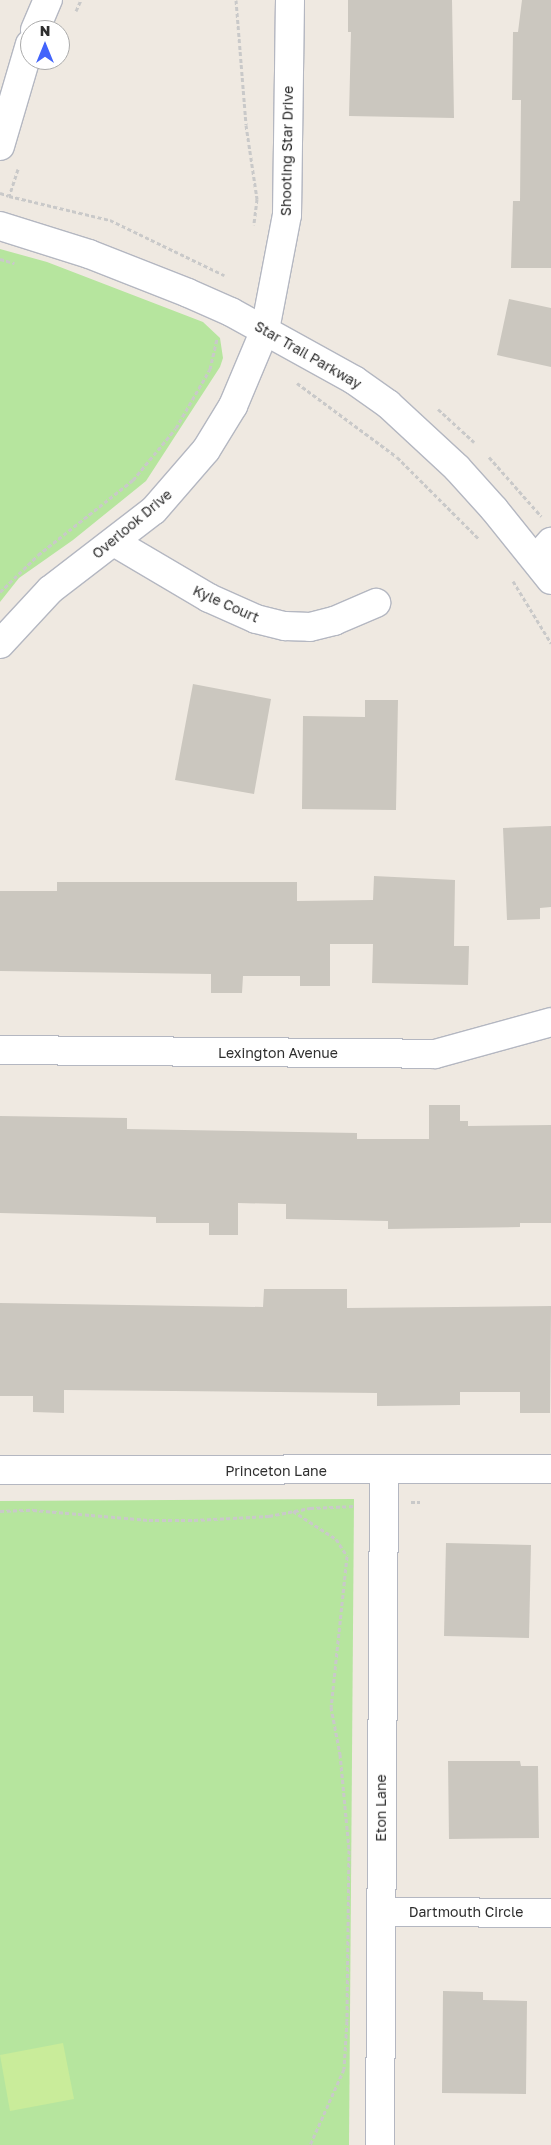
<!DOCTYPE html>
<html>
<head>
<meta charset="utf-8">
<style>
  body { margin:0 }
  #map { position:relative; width:551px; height:2145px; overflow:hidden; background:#efe9e1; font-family:"Golos Text",sans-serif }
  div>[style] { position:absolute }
  .green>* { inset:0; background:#b6e59e }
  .pitch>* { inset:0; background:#c9ec9a }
  .building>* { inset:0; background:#cbc7bf }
  .path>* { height:3px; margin-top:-1.5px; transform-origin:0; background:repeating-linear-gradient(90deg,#c9c9c9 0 4px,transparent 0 6.5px) }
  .roads { filter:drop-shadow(1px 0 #b4b7c1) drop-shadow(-1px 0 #b4b7c1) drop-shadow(0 1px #b4b7c1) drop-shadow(0 -1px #b4b7c1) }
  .minor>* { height:28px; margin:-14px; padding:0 14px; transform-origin:14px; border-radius:14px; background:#fff }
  span { translate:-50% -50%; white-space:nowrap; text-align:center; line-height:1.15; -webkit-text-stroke:4px #fff; paint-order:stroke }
  .street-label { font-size:14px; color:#2e2e2e }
  .north { position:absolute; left:20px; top:20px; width:50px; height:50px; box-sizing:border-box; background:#fff; border:1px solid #ababab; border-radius:50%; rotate:0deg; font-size:14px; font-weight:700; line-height:20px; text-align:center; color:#2e2e2e }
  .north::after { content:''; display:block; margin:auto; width:18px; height:22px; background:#4264fb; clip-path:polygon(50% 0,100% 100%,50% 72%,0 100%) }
</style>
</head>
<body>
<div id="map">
  <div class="green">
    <i style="clip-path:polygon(0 249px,47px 262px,203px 322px,220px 338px,223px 358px,220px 367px,146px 481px,73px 540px,19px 578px,0 602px)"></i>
    <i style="clip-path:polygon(354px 1499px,349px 2145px,0 2145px,0 1501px)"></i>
  </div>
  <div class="pitch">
    <i style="clip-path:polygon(63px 2043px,74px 2099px,10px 2111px,0 2055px)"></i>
  </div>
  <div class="building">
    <i style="clip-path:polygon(348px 0,452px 0,454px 118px,349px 116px,351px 32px,348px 32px)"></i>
    <i style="clip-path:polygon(522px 0,551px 0,551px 268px,511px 268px,513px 201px,520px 201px,521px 100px,512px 100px,513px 32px,518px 32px)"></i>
    <i style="clip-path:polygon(509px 299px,551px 308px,551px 367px,497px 355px)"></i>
    <i style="clip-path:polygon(193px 684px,271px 699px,254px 794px,175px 780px)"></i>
    <i style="clip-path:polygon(365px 700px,398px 700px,396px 810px,302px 809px,303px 716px,365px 717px)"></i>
    <i style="clip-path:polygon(551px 826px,551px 907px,540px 908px,540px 919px,507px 920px,503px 828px)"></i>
    <i style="clip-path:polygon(374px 876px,455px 880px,454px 946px,469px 946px,468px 985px,372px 983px,373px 944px,330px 944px,330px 986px,300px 986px,300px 976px,243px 976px,242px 993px,211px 993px,211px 974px,0 971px,0 891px,57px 891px,57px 882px,297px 882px,297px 901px,373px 900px)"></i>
    <i style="clip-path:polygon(429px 1105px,460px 1105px,460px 1121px,468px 1121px,468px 1126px,551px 1125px,551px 1223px,520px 1223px,520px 1227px,388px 1229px,388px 1221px,286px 1219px,286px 1204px,238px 1203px,238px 1235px,209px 1235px,209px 1223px,156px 1223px,156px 1217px,0 1213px,0 1116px,127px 1118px,127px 1129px,357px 1133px,357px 1139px,429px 1139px)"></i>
    <i style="clip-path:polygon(264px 1289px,347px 1289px,347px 1308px,551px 1306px,550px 1413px,520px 1413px,520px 1392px,460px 1392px,460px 1405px,377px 1406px,377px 1393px,64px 1390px,64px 1413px,33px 1412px,33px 1396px,0 1396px,0 1303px,263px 1307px)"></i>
    <i style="clip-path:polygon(446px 1543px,531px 1545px,529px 1638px,444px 1636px)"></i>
    <i style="clip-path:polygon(448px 1761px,520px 1761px,521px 1766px,538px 1766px,539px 1838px,449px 1839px)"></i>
    <i style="clip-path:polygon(443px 1991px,483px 1992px,483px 2000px,527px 2001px,526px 2094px,442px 2093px)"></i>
  </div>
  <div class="path">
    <i style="left:236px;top:0;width:125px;rotate:85.4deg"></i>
    <i style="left:246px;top:125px;width:75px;rotate:81.5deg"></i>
    <i style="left:257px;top:199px;width:26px;rotate:97deg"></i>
    <i style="left:76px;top:11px;width:12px;rotate:-66deg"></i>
    <i style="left:60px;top:52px;width:18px;rotate:-71deg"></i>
    <i style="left:18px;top:169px;width:28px;rotate:108deg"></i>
    <i style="left:9px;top:196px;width:104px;rotate:13.4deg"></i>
    <i style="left:110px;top:220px;width:127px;rotate:25.8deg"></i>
    <i style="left:0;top:193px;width:9px;rotate:18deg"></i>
    <i style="left:0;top:259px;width:15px;rotate:16deg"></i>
    <i style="left:297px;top:383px;width:124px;rotate:36.5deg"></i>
    <i style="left:397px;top:457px;width:116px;rotate:45deg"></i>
    <i style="left:438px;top:409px;width:49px;rotate:42.5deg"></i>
    <i style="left:489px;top:457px;width:79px;rotate:48.6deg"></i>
    <i style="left:513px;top:581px;width:73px;rotate:58.5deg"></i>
    <i style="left:0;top:592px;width:53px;rotate:-44.2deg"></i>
    <i style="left:38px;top:555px;width:121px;rotate:-38.3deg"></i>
    <i style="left:133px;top:480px;width:67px;rotate:-50.4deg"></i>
    <i style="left:176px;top:428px;width:68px;rotate:-60deg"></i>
    <i style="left:210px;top:369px;width:31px;rotate:-77deg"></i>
    <i style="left:411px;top:1502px;width:9px"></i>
    <i style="left:0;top:1511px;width:33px;rotate:-2deg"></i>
    <i style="left:33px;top:1510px;width:116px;rotate:4.9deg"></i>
    <i style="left:149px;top:1520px;width:45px"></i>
    <i style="left:194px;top:1520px;width:75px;rotate:-3.1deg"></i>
    <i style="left:269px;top:1516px;width:42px;rotate:-11deg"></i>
    <i style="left:310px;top:1508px;width:45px;rotate:-2.5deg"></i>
    <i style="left:293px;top:1511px;width:51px;rotate:33.1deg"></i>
    <i style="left:336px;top:1539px;width:20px;rotate:57deg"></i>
    <i style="left:347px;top:1556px;width:152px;rotate:96deg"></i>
    <i style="left:331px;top:1707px;width:48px;rotate:79.2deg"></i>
    <i style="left:340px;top:1754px;width:96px;rotate:84.6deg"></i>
    <i style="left:349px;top:1850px;width:171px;rotate:90.7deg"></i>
    <i style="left:347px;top:2021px;width:48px;rotate:93.6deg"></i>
    <i style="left:344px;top:2069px;width:83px;rotate:114.1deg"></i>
  </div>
  <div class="roads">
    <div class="minor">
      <i style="left:35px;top:30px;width:33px;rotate:-67deg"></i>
      <i style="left:0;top:146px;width:106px;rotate:-73.6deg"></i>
      <i style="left:0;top:226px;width:93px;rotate:17.5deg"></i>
      <i style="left:89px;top:254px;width:106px;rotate:21.5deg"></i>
      <i style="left:188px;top:293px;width:47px;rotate:23.8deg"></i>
      <i style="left:231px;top:312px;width:141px;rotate:28.9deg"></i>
      <i style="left:354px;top:380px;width:42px;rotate:35.2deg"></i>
      <i style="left:388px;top:404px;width:94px;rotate:42.8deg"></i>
      <i style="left:457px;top:468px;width:55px;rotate:47.9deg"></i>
      <i style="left:494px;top:509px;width:91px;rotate:51.2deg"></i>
      <i style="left:114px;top:542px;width:110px;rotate:30.5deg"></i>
      <i style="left:209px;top:598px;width:51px;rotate:24.1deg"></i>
      <i style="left:256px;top:619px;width:30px;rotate:14deg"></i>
      <i style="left:285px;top:626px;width:25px;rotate:2deg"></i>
      <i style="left:310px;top:627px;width:25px;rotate:-14deg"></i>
      <i style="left:334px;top:621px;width:46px;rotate:-23.2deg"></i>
      <i style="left:536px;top:559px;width:23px;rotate:-49deg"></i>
      <i style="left:0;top:644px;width:74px;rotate:-47.2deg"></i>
      <i style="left:50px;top:590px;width:131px;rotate:-37.6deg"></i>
      <i style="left:154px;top:510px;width:79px;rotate:-49.1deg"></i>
      <i style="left:206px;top:450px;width:52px;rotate:-58.5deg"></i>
      <i style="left:233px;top:406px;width:82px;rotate:-67.2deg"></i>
      <i style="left:265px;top:330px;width:117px;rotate:-79.2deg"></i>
      <i style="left:287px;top:215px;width:215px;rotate:-89.2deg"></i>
      <i style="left:0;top:1050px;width:435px;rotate:0.5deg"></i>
      <i style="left:435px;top:1054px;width:120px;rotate:-15.4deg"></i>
      <i style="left:0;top:1470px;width:551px;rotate:-0.1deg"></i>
      <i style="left:381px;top:1912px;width:170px;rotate:0.3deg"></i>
      <i style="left:380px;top:2145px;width:674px;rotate:-89.66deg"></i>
    </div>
  </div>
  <div class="street-label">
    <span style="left:287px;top:151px;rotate:-89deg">Shooting Star Drive</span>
    <span style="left:308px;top:355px;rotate:30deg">Star Trail Parkway</span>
    <span style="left:132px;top:524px;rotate:-40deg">Overlook Drive</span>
    <span style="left:226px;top:604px;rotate:24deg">Kyle Court</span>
    <span style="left:278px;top:1053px">Lexington Avenue</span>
    <span style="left:276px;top:1471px">Princeton Lane</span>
    <span style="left:381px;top:1808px;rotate:-90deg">Eton Lane</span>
    <span style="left:466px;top:1912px">Dartmouth Circle</span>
  </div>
  <div class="north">N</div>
</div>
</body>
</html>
